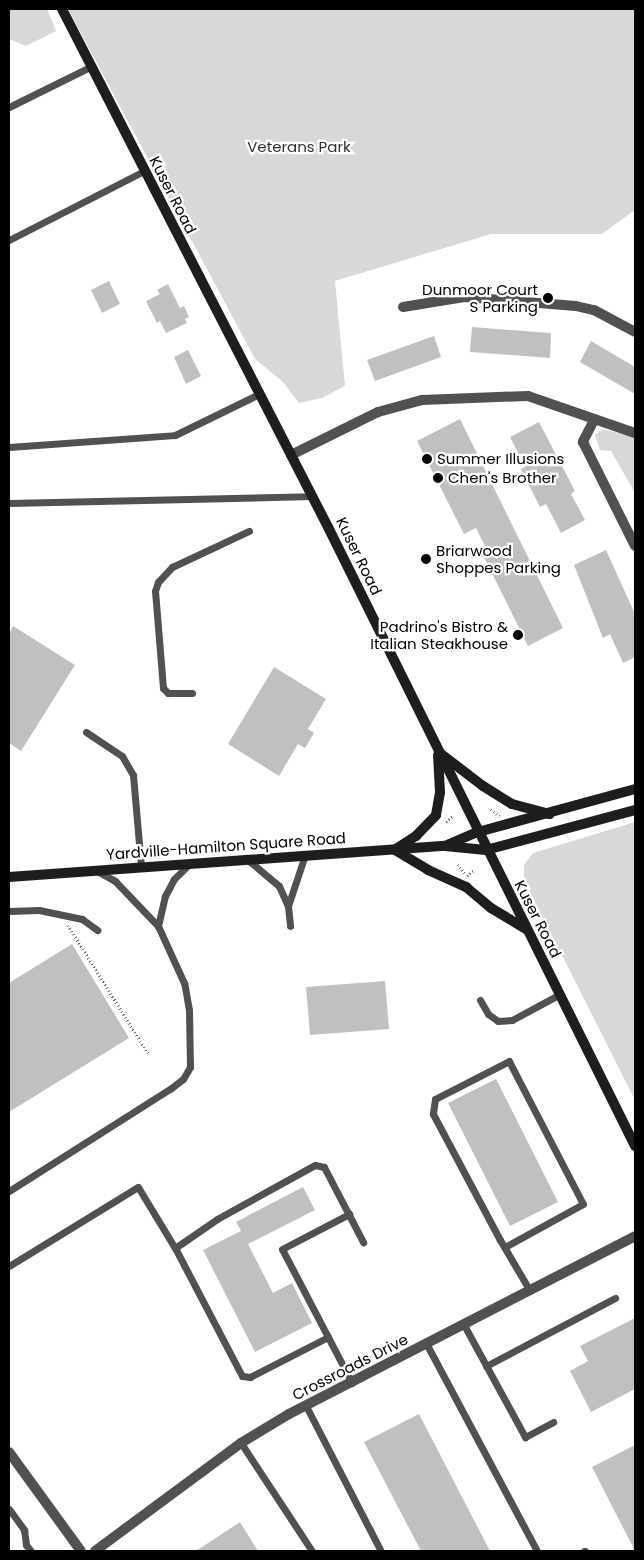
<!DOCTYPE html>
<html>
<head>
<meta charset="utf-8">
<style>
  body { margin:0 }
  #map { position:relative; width:644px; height:1560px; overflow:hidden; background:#fff; font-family:Poppins,sans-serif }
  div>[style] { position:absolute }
  .green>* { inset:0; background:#d8d8d8 }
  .building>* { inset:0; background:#c0c0c0 }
  .path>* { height:2.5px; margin-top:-1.25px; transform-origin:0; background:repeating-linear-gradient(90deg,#737373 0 1px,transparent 0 3.5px) }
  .lane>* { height:7px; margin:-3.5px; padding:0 3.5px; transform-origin:3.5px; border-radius:3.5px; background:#515151 }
  .street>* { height:10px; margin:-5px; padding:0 5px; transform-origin:5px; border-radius:5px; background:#515151 }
  .secondary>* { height:10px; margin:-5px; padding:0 5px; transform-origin:5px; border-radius:5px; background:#1e1e1e }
  .dots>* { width:14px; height:14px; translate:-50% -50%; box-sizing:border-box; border:2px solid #fff; border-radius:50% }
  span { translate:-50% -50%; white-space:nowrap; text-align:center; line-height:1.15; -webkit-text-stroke:4.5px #fff; paint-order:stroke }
  .park-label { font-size:15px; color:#2f2f2f }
  .street-label { font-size:15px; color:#000 }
  .poi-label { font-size:15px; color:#000 }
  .right { translate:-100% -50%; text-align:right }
  .left { translate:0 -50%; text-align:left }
  .frame { position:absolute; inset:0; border:10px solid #000; pointer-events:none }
</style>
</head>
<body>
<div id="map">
  <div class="green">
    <i style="clip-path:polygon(9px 9px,47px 9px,56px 31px,26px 46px,9px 39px)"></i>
    <i style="clip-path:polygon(68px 9px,635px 9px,635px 210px,602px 234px,491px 234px,335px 281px,345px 386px,322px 398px,299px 403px,283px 382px,255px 359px)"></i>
    <i style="clip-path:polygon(603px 429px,635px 437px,635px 493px,611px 451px,600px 450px,595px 435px)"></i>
    <i style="clip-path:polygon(635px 822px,635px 1100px,524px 880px,524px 865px,533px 853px)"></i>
  </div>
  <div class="building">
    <i style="clip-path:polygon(109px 281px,120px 304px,102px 313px,91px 290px)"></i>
    <i style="clip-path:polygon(168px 284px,180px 308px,184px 306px,189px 317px,185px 319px,187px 323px,166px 333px,160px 321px,157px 323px,146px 301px,160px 294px,157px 290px)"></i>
    <i style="clip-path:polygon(472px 327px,551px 333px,550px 358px,470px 352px)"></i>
    <i style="clip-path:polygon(434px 336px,441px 357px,375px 381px,367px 360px)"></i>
    <i style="clip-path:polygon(591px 341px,635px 367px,635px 394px,580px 362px)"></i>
    <i style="clip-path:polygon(188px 350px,201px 376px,186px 384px,174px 357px)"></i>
    <i style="clip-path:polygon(460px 419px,563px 628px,528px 646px,482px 553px,487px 550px,476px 528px,464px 534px,417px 441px)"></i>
    <i style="clip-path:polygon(539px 422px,575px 491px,571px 494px,585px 520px,561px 533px,546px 504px,540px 507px,521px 469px,525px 467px,510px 437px)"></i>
    <i style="clip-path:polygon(606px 550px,635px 614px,635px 657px,623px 663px,610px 634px,603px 638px,574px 565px)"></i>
    <i style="clip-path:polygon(13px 626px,75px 665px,21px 751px,9px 743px,9px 634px)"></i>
    <i style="clip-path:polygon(274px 667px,326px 699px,308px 729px,314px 733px,305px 748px,298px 744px,279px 776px,228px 744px)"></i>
    <i style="clip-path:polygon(72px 944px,129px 1038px,9px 1112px,9px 983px)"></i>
    <i style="clip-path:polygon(385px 981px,389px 1029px,310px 1035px,306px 987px)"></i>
    <i style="clip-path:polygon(496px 1079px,558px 1202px,510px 1226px,448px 1103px)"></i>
    <i style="clip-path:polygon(303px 1187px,315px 1210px,248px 1244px,273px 1293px,292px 1283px,312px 1323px,255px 1352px,203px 1250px,241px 1231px,236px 1222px)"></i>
    <i style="clip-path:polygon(635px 1318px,635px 1389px,591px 1412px,570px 1371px,588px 1361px,580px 1346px)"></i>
    <i style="clip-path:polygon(419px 1414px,490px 1551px,421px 1551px,364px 1442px)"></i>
    <i style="clip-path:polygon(635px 1445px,635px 1551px,592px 1467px)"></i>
    <i style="clip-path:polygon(240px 1522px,258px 1551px,196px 1551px)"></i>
  </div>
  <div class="path">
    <i style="left:491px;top:809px;width:11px;rotate:41deg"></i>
    <i style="left:446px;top:822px;width:9px;rotate:-41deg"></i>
    <i style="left:458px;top:864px;width:11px;rotate:52deg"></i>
    <i style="left:467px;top:876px;width:9px;rotate:-41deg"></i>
    <i style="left:68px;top:925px;width:151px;rotate:58deg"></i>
  </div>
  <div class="lane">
    <i style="left:9px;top:107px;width:90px;rotate:-26.3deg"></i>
    <i style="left:9px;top:240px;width:152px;rotate:-27.1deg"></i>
    <i style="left:9px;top:447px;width:166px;rotate:-4.1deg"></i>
    <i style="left:175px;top:435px;width:93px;rotate:-26deg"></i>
    <i style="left:9px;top:503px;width:303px;rotate:-1.3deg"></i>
    <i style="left:192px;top:693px;width:24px;rotate:180deg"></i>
    <i style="left:168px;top:693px;width:7px;rotate:-135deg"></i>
    <i style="left:163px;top:688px;width:97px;rotate:-94.7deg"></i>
    <i style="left:155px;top:591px;width:9px;rotate:-72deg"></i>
    <i style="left:158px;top:582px;width:21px;rotate:-47deg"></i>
    <i style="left:172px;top:567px;width:85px;rotate:-25.1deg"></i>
    <i style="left:86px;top:732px;width:43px;rotate:33.7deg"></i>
    <i style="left:122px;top:756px;width:22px;rotate:60deg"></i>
    <i style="left:133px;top:775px;width:91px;rotate:85deg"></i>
    <i style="left:248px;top:860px;width:40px;rotate:40deg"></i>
    <i style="left:279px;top:886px;width:22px;rotate:66deg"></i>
    <i style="left:288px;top:906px;width:20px;rotate:84deg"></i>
    <i style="left:97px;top:871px;width:21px;rotate:29deg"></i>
    <i style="left:115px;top:881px;width:62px;rotate:46.3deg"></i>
    <i style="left:158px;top:926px;width:31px;rotate:-77deg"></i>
    <i style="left:165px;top:896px;width:19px;rotate:-62deg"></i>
    <i style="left:174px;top:879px;width:21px;rotate:-45deg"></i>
    <i style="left:288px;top:906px;width:54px;rotate:-71.6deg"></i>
    <i style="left:9px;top:911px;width:30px;rotate:-2deg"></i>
    <i style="left:39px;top:910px;width:44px;rotate:11.8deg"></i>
    <i style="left:82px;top:919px;width:19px;rotate:36deg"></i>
    <i style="left:480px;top:1000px;width:16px;rotate:60deg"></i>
    <i style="left:488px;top:1014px;width:12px;rotate:35deg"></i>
    <i style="left:498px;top:1021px;width:14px;rotate:-4deg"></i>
    <i style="left:512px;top:1020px;width:55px;rotate:-28.4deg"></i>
    <i style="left:9px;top:1191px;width:191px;rotate:-32.4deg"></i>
    <i style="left:170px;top:1089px;width:16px;rotate:-38deg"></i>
    <i style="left:183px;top:1079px;width:14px;rotate:-60deg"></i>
    <i style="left:190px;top:1067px;width:57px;rotate:-91deg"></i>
    <i style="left:189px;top:1010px;width:27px;rotate:-100deg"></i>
    <i style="left:184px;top:983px;width:63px;rotate:-114.5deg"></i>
    <i style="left:505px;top:1247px;width:89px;rotate:-28.9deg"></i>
    <i style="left:583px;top:1204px;width:161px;rotate:-117.4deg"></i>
    <i style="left:509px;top:1061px;width:83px;rotate:152.8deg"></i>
    <i style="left:435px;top:1099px;width:15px;rotate:98deg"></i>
    <i style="left:433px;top:1114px;width:143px;rotate:62deg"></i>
    <i style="left:500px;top:1240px;width:59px;rotate:59.5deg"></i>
    <i style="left:9px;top:1266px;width:151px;rotate:-31.5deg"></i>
    <i style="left:138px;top:1187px;width:71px;rotate:58.8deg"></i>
    <i style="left:464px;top:1325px;width:128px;rotate:61.4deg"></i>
    <i style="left:525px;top:1437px;width:32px;rotate:-28deg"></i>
    <i style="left:328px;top:1337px;width:99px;rotate:-117.6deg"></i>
    <i style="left:282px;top:1249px;width:76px;rotate:-27.6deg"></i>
    <i style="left:427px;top:1345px;width:234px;rotate:61.9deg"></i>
    <i style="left:486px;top:1366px;width:146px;rotate:-27.8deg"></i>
    <i style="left:352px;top:1383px;width:52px;rotate:-117.6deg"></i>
    <i style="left:328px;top:1337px;width:88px;rotate:152.9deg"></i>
    <i style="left:250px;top:1377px;width:8px;rotate:-173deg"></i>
    <i style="left:242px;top:1376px;width:144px;rotate:-117.6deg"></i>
    <i style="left:175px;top:1248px;width:51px;rotate:-34.6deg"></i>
    <i style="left:217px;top:1219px;width:112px;rotate:-28.9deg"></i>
    <i style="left:315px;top:1165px;width:9px;rotate:13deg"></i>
    <i style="left:324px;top:1167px;width:85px;rotate:62.5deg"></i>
    <i style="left:306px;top:1406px;width:163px;rotate:62.7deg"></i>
    <i style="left:241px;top:1443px;width:129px;rotate:56.7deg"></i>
    <i style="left:9px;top:1509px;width:26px;rotate:54deg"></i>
    <i style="left:24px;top:1530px;width:15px;rotate:82deg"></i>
    <i style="left:26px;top:1545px;width:8px;rotate:50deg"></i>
    <i style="left:584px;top:1551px;width:1px"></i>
  </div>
  <div class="street">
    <i style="left:403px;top:307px;width:62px;rotate:-9.3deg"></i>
    <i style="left:464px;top:297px;width:112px;rotate:4.6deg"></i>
    <i style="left:576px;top:306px;width:18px;rotate:13deg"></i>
    <i style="left:594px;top:310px;width:47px;rotate:28.2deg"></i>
    <i style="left:594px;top:420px;width:25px;rotate:117deg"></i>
    <i style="left:583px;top:442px;width:116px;rotate:63.4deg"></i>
    <i style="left:291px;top:455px;width:97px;rotate:-26.3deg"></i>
    <i style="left:378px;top:412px;width:46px;rotate:-15.3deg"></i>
    <i style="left:422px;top:400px;width:106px;rotate:-2.2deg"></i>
    <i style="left:528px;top:396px;width:113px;rotate:19.1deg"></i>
    <i style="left:9px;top:1452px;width:122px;rotate:54deg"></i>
    <i style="left:95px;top:1551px;width:182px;rotate:-36.5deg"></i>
    <i style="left:241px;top:1443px;width:56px;rotate:-31.1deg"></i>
    <i style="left:289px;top:1414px;width:389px;rotate:-27.2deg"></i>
  </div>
  <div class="secondary">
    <i style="left:62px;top:9px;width:582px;rotate:62.82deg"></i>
    <i style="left:328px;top:527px;width:691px;rotate:63.62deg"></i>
    <i style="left:441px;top:754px;width:53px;rotate:37.3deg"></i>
    <i style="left:483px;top:786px;width:34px;rotate:32deg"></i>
    <i style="left:512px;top:804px;width:39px;rotate:15deg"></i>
    <i style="left:447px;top:845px;width:34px;rotate:-23deg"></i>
    <i style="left:478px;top:832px;width:163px;rotate:-15.3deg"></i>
    <i style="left:396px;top:849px;width:24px;rotate:-33deg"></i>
    <i style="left:416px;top:836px;width:29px;rotate:-46deg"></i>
    <i style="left:436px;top:815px;width:23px;rotate:-80deg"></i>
    <i style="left:440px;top:792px;width:37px;rotate:-93deg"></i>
    <i style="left:395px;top:850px;width:39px;rotate:31deg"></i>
    <i style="left:428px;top:870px;width:42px;rotate:24.1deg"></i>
    <i style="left:466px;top:887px;width:33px;rotate:40deg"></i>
    <i style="left:491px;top:908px;width:41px;rotate:31deg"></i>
    <i style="left:9px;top:877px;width:437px;rotate:-4.1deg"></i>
    <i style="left:445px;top:846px;width:41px;rotate:5.6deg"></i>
    <i style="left:486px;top:850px;width:154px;rotate:-15deg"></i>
  </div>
  <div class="dots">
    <i style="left:548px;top:298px;background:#000"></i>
    <i style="left:427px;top:459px;background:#000"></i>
    <i style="left:438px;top:478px;background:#000"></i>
    <i style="left:426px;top:559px;background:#000"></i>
    <i style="left:518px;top:635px;background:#000"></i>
  </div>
  <div class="park-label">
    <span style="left:299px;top:147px">Veterans Park</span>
  </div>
  <div class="street-label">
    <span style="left:173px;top:195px;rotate:63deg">Kuser Road</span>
    <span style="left:359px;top:556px;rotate:64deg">Kuser Road</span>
    <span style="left:226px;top:846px;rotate:-4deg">Yardville-Hamilton Square Road</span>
    <span style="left:538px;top:919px;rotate:63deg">Kuser Road</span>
    <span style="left:350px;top:1367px;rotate:-27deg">Crossroads Drive</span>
  </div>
  <div class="poi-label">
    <span class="right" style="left:538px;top:298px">Dunmoor Court<br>S Parking</span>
    <span class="left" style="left:437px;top:459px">Summer Illusions</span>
    <span class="left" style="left:448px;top:478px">Chen's Brother</span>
    <span class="left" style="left:436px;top:559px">Briarwood<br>Shoppes Parking</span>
    <span class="right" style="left:508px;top:635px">Padrino's Bistro &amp;<br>Italian Steakhouse</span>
  </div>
  <div class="frame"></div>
</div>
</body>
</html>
